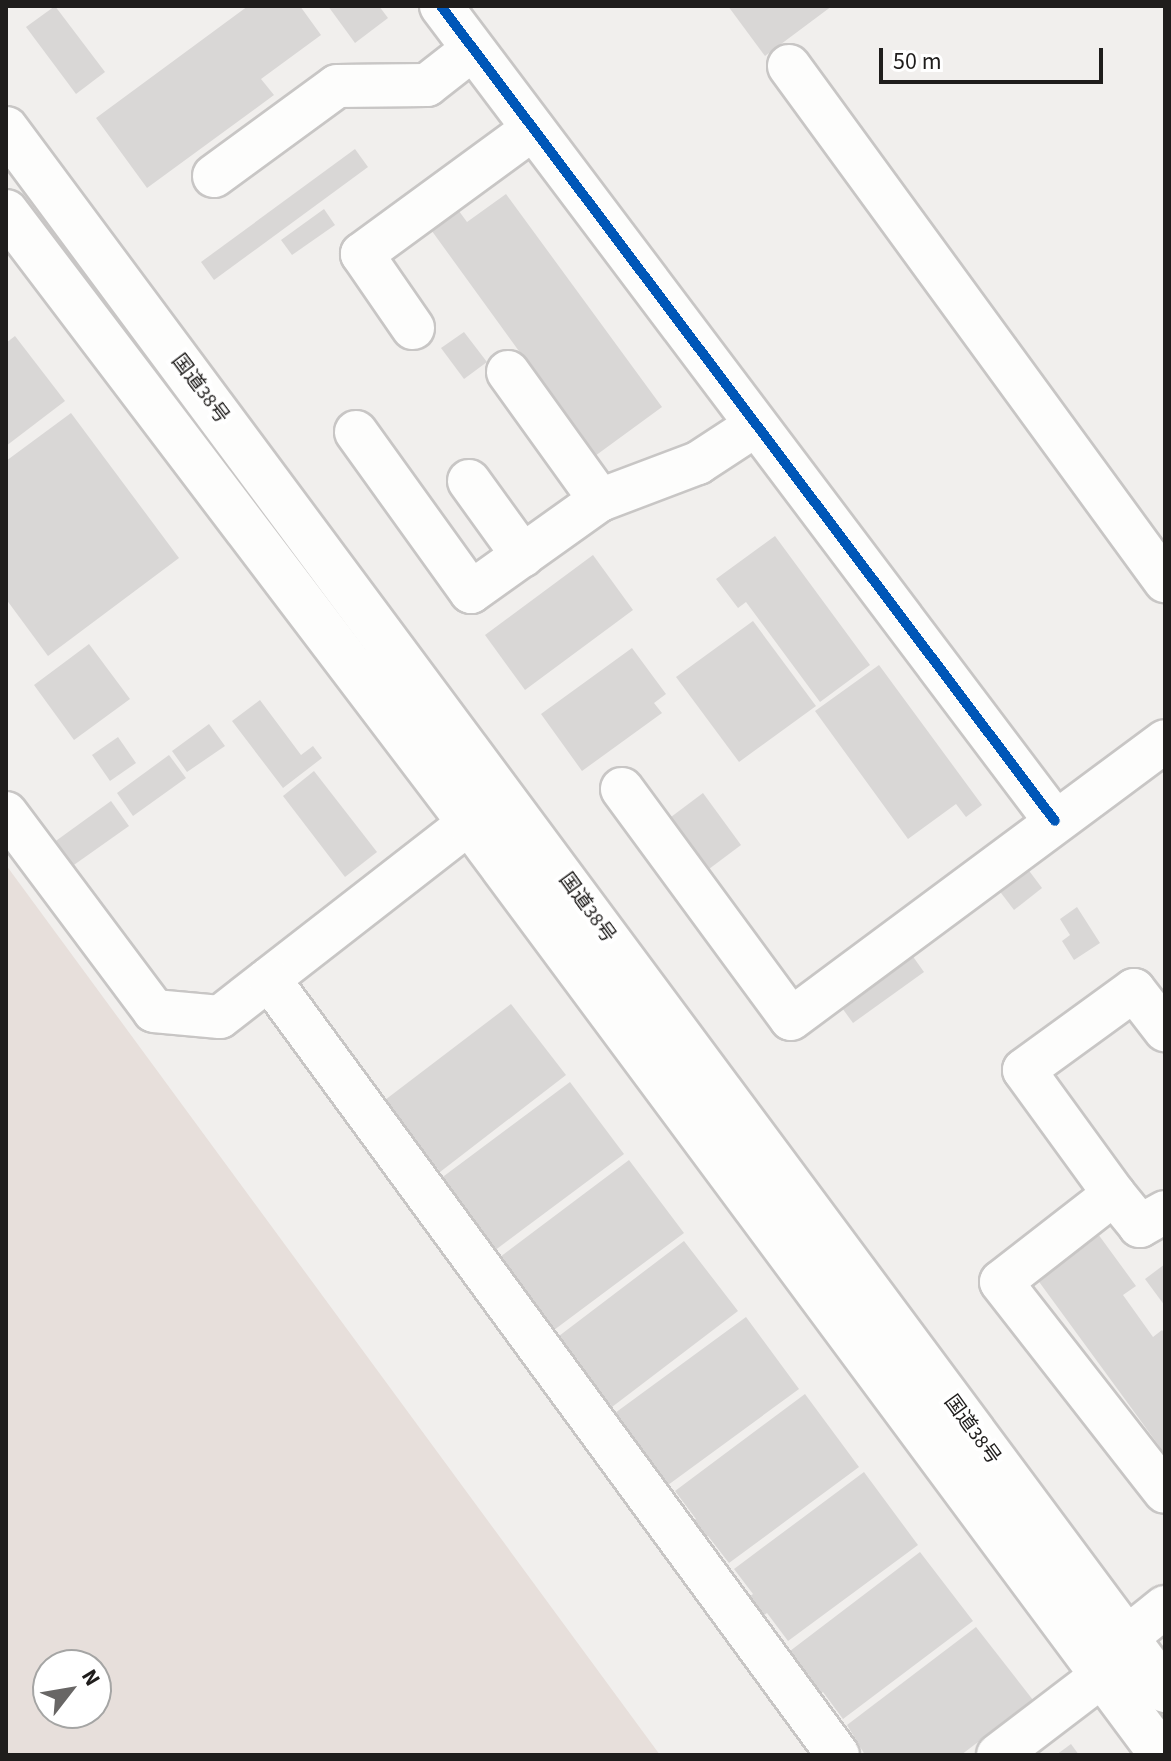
<!DOCTYPE html>
<html>
<head>
<meta charset="utf-8">
<style>
  body { margin:0 }
  #map { position:relative; width:1171px; height:1761px; overflow:hidden; background:#f1efed; font-family:"Source Sans 3","Noto Sans JP",sans-serif }
  div>[style] { position:absolute }
  .built>* { inset:0; background:#e7dfdb }
  .building>* { inset:0; background:#d9d7d6 }
  .roads { filter:drop-shadow(2px 0 #c8c6c5) drop-shadow(-2px 0 #c8c6c5) drop-shadow(0 2px #c8c6c5) drop-shadow(0 -2px #c8c6c5) }
  .minor>* { height:42px; margin:-21px; padding:0 21px; transform-origin:21px; border-radius:21px; background:#fdfdfc }
  .highway>* { height:44px; margin:-22px; padding:0 22px; transform-origin:22px; border-radius:22px; background:#fdfdfc }
  .cycleway>* { height:10px; margin:-5px; padding:0 5px; transform-origin:5px; border-radius:5px; background:#0057b8 }
  span { translate:-50% -50%; white-space:nowrap; text-align:center; line-height:1.15; -webkit-text-stroke:8px #fff; paint-order:stroke }
  .street-label { font-size:20px; color:#1f1d1c }
  .frame { position:absolute; inset:0; border:8px solid #1f1d1c; pointer-events:none }
  .north { position:absolute; left:32px; top:1649px; width:80px; height:80px; box-sizing:border-box; background:#fff; border:2px solid #a5a5a4; border-radius:50%; rotate:59deg; font-size:22px; font-weight:700; line-height:32px; text-align:center; color:#1f1d1c }
  .north::after { content:''; display:block; margin:auto; width:28px; height:36px; background:#686665; clip-path:polygon(50% 0,100% 100%,50% 72%,0 100%) }
  .scale { position:absolute; left:879px; top:48px; width:224px; height:36px; box-sizing:border-box; border:4px solid #1f1d1c; border-top:0; padding-left:10px; font-size:24px; line-height:28px; white-space:nowrap; color:#1f1d1c; -webkit-text-stroke:6px #fff; paint-order:stroke }
</style>
</head>
<body>
<div id="map">
  <div class="built">
    <i style="clip-path:polygon(evenodd,6px 865px,660px 1755px,6px 1755px,6px 865px,48px 1665px,96px 1665px,96px 1713px,48px 1713px,48px 1665px)"></i>
  </div>
  <div class="building">
    <i style="clip-path:polygon(55px 6px,105px 72px,76px 94px,26px 27px)"></i>
    <i style="clip-path:polygon(248px 6px,300px 6px,321px 35px,261px 79px,274px 95px,147px 188px,96px 118px)"></i>
    <i style="clip-path:polygon(328px 6px,379px 6px,388px 18px,355px 43px)"></i>
    <i style="clip-path:polygon(728px 6px,832px 6px,765px 56px)"></i>
    <i style="clip-path:polygon(355px 149px,368px 167px,214px 280px,201px 262px)"></i>
    <i style="clip-path:polygon(506px 194px,662px 407px,595px 456px,429px 227px,456px 207px,467px 222px)"></i>
    <i style="clip-path:polygon(324px 209px,335px 225px,292px 255px,281px 240px)"></i>
    <i style="clip-path:polygon(464px 332px,487px 362px,464px 379px,441px 348px)"></i>
    <i style="clip-path:polygon(15px 336px,65px 401px,6px 446px,6px 343px)"></i>
    <i style="clip-path:polygon(71px 413px,179px 558px,48px 656px,6px 599px,6px 461px)"></i>
    <i style="clip-path:polygon(775px 536px,870px 665px,820px 702px,746px 602px,738px 608px,716px 579px)"></i>
    <i style="clip-path:polygon(593px 555px,633px 610px,525px 690px,485px 635px)"></i>
    <i style="clip-path:polygon(753px 621px,816px 706px,739px 762px,676px 677px)"></i>
    <i style="clip-path:polygon(89px 644px,130px 699px,74px 740px,34px 685px)"></i>
    <i style="clip-path:polygon(632px 648px,666px 694px,654px 703px,662px 713px,582px 771px,541px 714px)"></i>
    <i style="clip-path:polygon(879px 665px,982px 805px,966px 817px,956px 804px,908px 839px,815px 711px)"></i>
    <i style="clip-path:polygon(260px 700px,301px 755px,313px 746px,322px 758px,283px 788px,232px 721px)"></i>
    <i style="clip-path:polygon(209px 724px,225px 746px,187px 772px,172px 751px)"></i>
    <i style="clip-path:polygon(118px 737px,136px 763px,110px 781px,92px 755px)"></i>
    <i style="clip-path:polygon(169px 755px,186px 778px,133px 816px,117px 793px)"></i>
    <i style="clip-path:polygon(314px 771px,377px 852px,345px 877px,283px 796px)"></i>
    <i style="clip-path:polygon(703px 793px,741px 845px,701px 875px,663px 823px)"></i>
    <i style="clip-path:polygon(111px 801px,129px 826px,71px 867px,53px 843px)"></i>
    <i style="clip-path:polygon(1027px 868px,1042px 888px,1014px 910px,998px 889px)"></i>
    <i style="clip-path:polygon(1077px 907px,1100px 943px,1074px 960px,1062px 941px,1070px 935px,1060px 919px)"></i>
    <i style="clip-path:polygon(909px 951px,924px 972px,853px 1023px,837px 1001px)"></i>
    <i style="clip-path:polygon(511px 1004px,566px 1075px,440px 1172px,385px 1100px)"></i>
    <i style="clip-path:polygon(570px 1082px,624px 1154px,494px 1251px,440px 1179px)"></i>
    <i style="clip-path:polygon(629px 1160px,684px 1233px,554px 1330px,533px 1302px,525px 1308px,513px 1292px,521px 1286px,500px 1257px)"></i>
    <i style="clip-path:polygon(1098px 1234px,1136px 1286px,1123px 1295px,1153px 1337px,1162px 1330px,1165px 1334px,1165px 1454px,1037px 1279px)"></i>
    <i style="clip-path:polygon(684px 1241px,738px 1311px,612px 1407px,593px 1382px,585px 1388px,571px 1370px,580px 1363px,559px 1336px)"></i>
    <i style="clip-path:polygon(1165px 1264px,1165px 1306px,1145px 1279px)"></i>
    <i style="clip-path:polygon(746px 1317px,799px 1389px,668px 1485px,650px 1460px,640px 1467px,626px 1448px,636px 1441px,615px 1413px)"></i>
    <i style="clip-path:polygon(805px 1394px,859px 1467px,729px 1563px,708px 1536px,697px 1544px,685px 1527px,696px 1519px,675px 1491px)"></i>
    <i style="clip-path:polygon(864px 1472px,918px 1545px,788px 1641px,767px 1613px,755px 1622px,741px 1603px,753px 1594px,734px 1569px)"></i>
    <i style="clip-path:polygon(920px 1552px,973px 1621px,843px 1719px,823px 1692px,815px 1697px,804px 1683px,811px 1678px,790px 1651px)"></i>
    <i style="clip-path:polygon(976px 1627px,1033px 1700px,961px 1755px,865px 1755px,847px 1725px)"></i>
    <i style="clip-path:polygon(1071px 1744px,1079px 1755px,1056px 1755px)"></i>
  </div>
  <div class="roads">
    <div class="minor">
      <i style="left:441px;top:6px;width:1020px;rotate:53.01deg"></i>
      <i style="left:789px;top:66px;width:638px;rotate:53.87deg"></i>
      <i style="left:214px;top:176px;width:152px;rotate:-36.2deg"></i>
      <i style="left:337px;top:86px;width:90px;rotate:-0.6deg"></i>
      <i style="left:427px;top:85px;width:58px;rotate:-38deg"></i>
      <i style="left:413px;top:328px;width:90px;rotate:-124.6deg"></i>
      <i style="left:362px;top:254px;width:212px;rotate:-36.2deg"></i>
      <i style="left:508px;top:372px;width:158px;rotate:54.3deg"></i>
      <i style="left:600px;top:500px;width:105px;rotate:-20.7deg"></i>
      <i style="left:698px;top:463px;width:69px;rotate:-33.2deg"></i>
      <i style="left:356px;top:432px;width:197px;rotate:54.3deg"></i>
      <i style="left:471px;top:592px;width:158px;rotate:-35.5deg"></i>
      <i style="left:469px;top:481px;width:92px;rotate:54.2deg"></i>
      <i style="left:622px;top:789px;width:285px;rotate:53.7deg"></i>
      <i style="left:791px;top:1019px;width:466px;rotate:-36.6deg"></i>
      <i style="left:6px;top:813px;width:247px;rotate:53.2deg"></i>
      <i style="left:154px;top:1011px;width:66px;rotate:5.2deg"></i>
      <i style="left:220px;top:1017px;width:350px;rotate:-37.9deg"></i>
      <i style="left:269px;top:979px;width:962px;rotate:53.75deg"></i>
      <i style="left:1114px;top:1194px;width:153px;rotate:-126deg"></i>
      <i style="left:1024px;top:1070px;width:136px;rotate:-36deg"></i>
      <i style="left:1134px;top:990px;width:51px;rotate:52.2deg"></i>
      <i style="left:1165px;top:1212px;width:29px;rotate:151deg"></i>
      <i style="left:1140px;top:1226px;width:41px;rotate:-129.1deg"></i>
      <i style="left:1114px;top:1194px;width:143px;rotate:142.1deg"></i>
      <i style="left:1001px;top:1282px;width:266px;rotate:52deg"></i>
      <i style="left:1100px;top:1659px;width:83px;rotate:-38.7deg"></i>
      <i style="left:998px;top:1755px;width:132px;rotate:-37.3deg"></i>
    </div>
    <div class="highway">
      <i style="left:6px;top:129px;width:1944px;rotate:53.41deg"></i>
      <i style="left:6px;top:212px;width:767px;rotate:52.79deg"></i>
      <i style="left:470px;top:823px;width:1161px;rotate:53.41deg"></i>
    </div>
  </div>
  <div class="cycleway">
    <i style="left:441px;top:6px;width:1020px;rotate:53.01deg"></i>
  </div>
  <div class="street-label">
    <span style="left:200px;top:389px;rotate:53deg">国道38号</span>
    <span style="left:587px;top:908px;rotate:54deg">国道38号</span>
    <span style="left:972px;top:1430px;rotate:54deg">国道38号</span>
  </div>
  <div class="frame"></div>
  <div class="north">N</div>
  <div class="scale">50 m</div>
</div>
</body>
</html>
